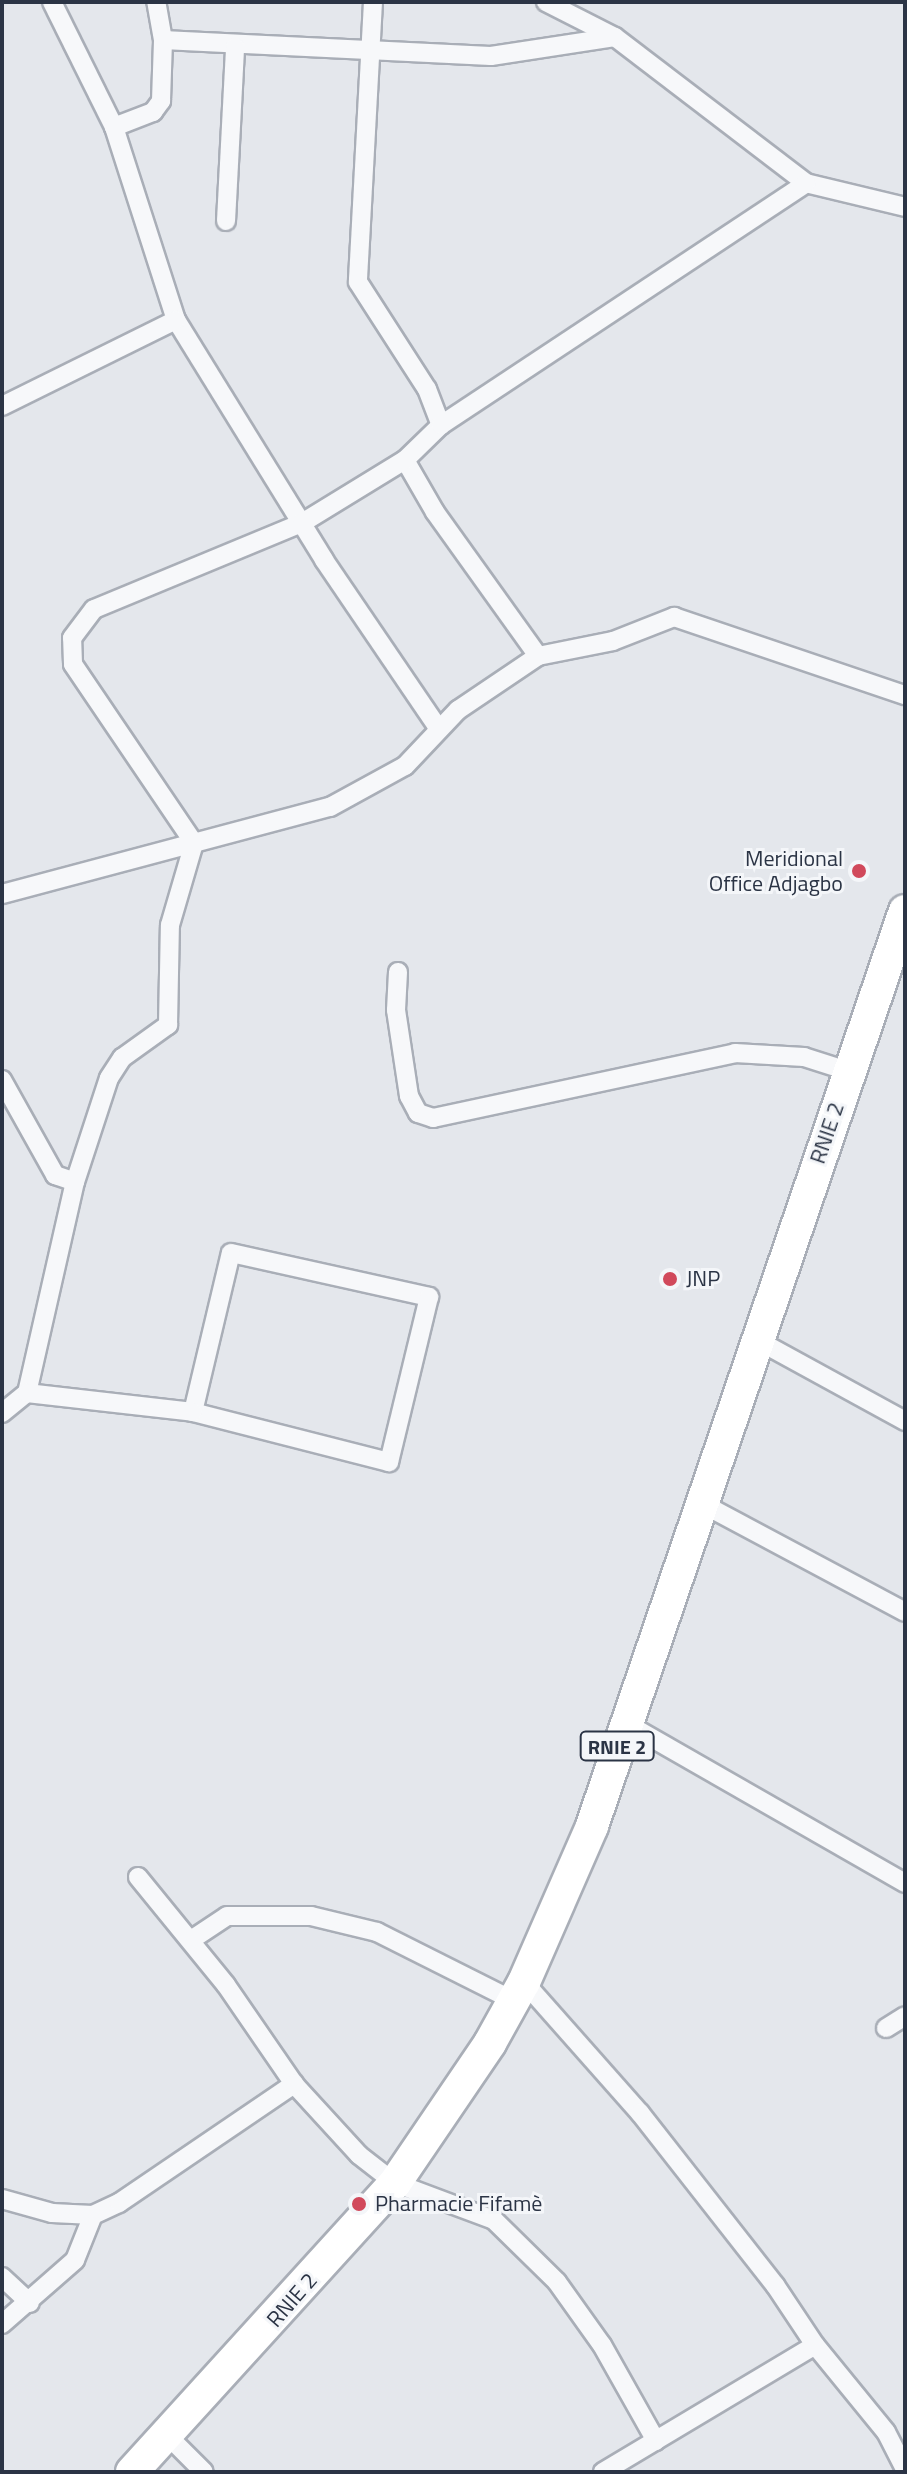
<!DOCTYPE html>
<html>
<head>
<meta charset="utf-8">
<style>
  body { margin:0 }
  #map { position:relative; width:907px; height:2474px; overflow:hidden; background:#e4e7ec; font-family:"Titillium Web",sans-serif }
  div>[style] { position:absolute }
  .roads { filter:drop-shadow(2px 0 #a9aeb7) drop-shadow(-2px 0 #a9aeb7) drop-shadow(0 2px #a9aeb7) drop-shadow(0 -2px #a9aeb7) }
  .minor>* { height:18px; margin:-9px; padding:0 9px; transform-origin:9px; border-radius:9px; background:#f7f8fa }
  .trunk>* { height:32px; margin:-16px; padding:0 16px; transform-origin:16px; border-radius:16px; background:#fff }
  .dots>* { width:22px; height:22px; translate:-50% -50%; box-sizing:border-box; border:4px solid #f4f6f9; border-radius:50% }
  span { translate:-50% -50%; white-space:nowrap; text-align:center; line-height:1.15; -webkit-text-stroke:6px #f4f6f9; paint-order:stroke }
  .shield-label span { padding:2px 6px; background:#f4f6f9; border:2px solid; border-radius:6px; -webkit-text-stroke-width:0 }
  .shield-label { font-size:20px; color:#2b3445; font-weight:700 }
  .poi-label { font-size:22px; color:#2b3445 }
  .right { translate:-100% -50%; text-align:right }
  .left { translate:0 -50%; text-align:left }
  .street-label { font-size:22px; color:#2b3445 }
  .frame { position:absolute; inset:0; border:4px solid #2b3445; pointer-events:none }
</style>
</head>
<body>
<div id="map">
  <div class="roads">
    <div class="minor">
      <i style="left:52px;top:2px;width:140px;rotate:63.6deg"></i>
      <i style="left:114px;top:127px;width:203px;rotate:72.2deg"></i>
      <i style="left:176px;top:320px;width:282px;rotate:58.3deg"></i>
      <i style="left:324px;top:560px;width:204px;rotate:55.8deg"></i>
      <i style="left:373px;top:2px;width:280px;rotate:93.1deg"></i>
      <i style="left:358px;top:282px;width:127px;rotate:57.2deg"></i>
      <i style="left:427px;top:389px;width:39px;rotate:69deg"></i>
      <i style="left:546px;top:2px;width:77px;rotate:26.9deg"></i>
      <i style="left:615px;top:37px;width:240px;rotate:37.4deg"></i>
      <i style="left:806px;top:183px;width:102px;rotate:13.6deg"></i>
      <i style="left:163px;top:40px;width:328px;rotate:2.8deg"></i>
      <i style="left:491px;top:56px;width:125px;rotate:-8.7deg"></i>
      <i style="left:114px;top:127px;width:42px;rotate:-21deg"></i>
      <i style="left:153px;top:112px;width:14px;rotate:-54deg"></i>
      <i style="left:161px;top:101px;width:61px;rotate:-88.1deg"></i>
      <i style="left:163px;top:40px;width:39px;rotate:-100deg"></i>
      <i style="left:226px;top:221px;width:174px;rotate:-87deg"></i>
      <i style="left:2px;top:406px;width:194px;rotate:-26.3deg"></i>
      <i style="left:405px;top:460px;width:60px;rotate:60deg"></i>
      <i style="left:435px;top:512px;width:177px;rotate:54.4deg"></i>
      <i style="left:2px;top:894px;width:339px;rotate:-14.9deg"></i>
      <i style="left:330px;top:807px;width:85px;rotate:-28.7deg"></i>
      <i style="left:405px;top:766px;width:77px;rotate:-46.6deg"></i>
      <i style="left:458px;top:710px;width:97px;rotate:-34deg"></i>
      <i style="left:538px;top:656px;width:76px;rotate:-11.3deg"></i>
      <i style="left:613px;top:641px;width:66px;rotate:-21.5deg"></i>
      <i style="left:674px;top:617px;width:244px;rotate:18.7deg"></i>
      <i style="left:398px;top:972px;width:38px;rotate:93deg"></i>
      <i style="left:396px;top:1010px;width:87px;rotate:81.4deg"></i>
      <i style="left:409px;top:1096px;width:19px;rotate:62deg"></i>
      <i style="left:418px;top:1113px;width:16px;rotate:18deg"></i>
      <i style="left:433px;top:1118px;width:309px;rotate:-12.1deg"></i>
      <i style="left:735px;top:1053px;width:69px;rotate:3.3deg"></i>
      <i style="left:804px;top:1057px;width:46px;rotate:17.7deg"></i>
      <i style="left:2px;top:1080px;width:109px;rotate:60.8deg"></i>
      <i style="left:55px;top:1175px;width:21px;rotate:19deg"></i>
      <i style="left:231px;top:1253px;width:203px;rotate:12.5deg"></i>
      <i style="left:429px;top:1297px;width:170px;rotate:103.6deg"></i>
      <i style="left:389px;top:1462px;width:202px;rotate:-165.7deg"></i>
      <i style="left:193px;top:1412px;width:163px;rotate:-76.6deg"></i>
      <i style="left:757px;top:1340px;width:169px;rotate:28.7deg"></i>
      <i style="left:27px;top:1393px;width:216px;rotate:-77.2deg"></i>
      <i style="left:75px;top:1182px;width:109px;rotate:-71.9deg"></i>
      <i style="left:109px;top:1078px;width:24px;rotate:-57deg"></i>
      <i style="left:122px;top:1058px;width:57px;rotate:-35.7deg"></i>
      <i style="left:168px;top:1025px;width:100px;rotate:-88.9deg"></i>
      <i style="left:170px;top:925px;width:85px;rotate:-73.7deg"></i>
      <i style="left:194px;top:843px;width:216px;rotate:-124.1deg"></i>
      <i style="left:73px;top:664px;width:26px;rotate:-92deg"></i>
      <i style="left:72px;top:638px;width:36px;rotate:-53deg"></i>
      <i style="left:94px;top:609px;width:225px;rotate:-22.5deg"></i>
      <i style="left:302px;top:523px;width:121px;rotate:-31.5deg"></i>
      <i style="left:405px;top:460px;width:50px;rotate:-44.2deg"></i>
      <i style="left:441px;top:425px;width:438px;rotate:-33.5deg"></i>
      <i style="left:2px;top:1413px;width:32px;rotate:-39deg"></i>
      <i style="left:27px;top:1393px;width:167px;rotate:6.5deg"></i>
      <i style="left:701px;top:1503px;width:231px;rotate:28.1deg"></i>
      <i style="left:624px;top:1722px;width:324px;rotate:29.8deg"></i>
      <i style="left:138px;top:1877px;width:139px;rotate:50.8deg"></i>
      <i style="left:226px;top:1985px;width:120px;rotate:55.5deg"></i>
      <i style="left:294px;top:2084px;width:96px;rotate:47.5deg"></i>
      <i style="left:359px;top:2155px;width:46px;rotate:37.9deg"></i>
      <i style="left:395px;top:2183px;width:106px;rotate:20.5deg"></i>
      <i style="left:494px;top:2220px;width:88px;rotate:44.5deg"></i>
      <i style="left:557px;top:2282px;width:77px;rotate:54.5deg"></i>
      <i style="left:602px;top:2345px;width:110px;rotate:60.6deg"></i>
      <i style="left:191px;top:1940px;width:43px;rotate:-33.7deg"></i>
      <i style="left:227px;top:1916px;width:84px"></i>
      <i style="left:311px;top:1916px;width:68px;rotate:13.6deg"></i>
      <i style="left:377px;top:1932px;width:153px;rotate:26.7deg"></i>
      <i style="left:524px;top:1982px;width:175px;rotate:48.5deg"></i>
      <i style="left:640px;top:2113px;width:219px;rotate:51.9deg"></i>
      <i style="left:775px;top:2285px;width:72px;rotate:56.3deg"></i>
      <i style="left:815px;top:2345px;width:112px;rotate:50.8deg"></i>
      <i style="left:886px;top:2432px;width:42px;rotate:62.8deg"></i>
      <i style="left:886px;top:2028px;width:22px;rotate:-32deg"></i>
      <i style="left:2px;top:2199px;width:52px;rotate:15.6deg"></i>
      <i style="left:52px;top:2213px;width:41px;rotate:2.8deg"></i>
      <i style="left:93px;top:2215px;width:29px;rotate:-25deg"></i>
      <i style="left:119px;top:2203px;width:212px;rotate:-34.2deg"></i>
      <i style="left:2px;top:2277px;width:38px;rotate:43deg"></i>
      <i style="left:2px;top:2324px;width:97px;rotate:-41.2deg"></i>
      <i style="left:75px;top:2260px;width:48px;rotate:-68.2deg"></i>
      <i style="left:169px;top:2437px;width:49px;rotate:45deg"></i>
      <i style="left:603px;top:2472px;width:247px;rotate:-30.9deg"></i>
    </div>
    <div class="trunk">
      <i style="left:132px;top:2472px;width:391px;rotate:-47.7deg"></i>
      <i style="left:395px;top:2183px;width:169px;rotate:-55.8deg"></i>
      <i style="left:490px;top:2043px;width:70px;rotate:-60.9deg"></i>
      <i style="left:524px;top:1982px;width:170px;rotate:-66.4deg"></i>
      <i style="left:592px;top:1826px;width:967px;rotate:-71.12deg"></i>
    </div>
  </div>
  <div class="dots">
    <i style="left:859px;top:871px;background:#d1495b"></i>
    <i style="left:670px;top:1279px;background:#d1495b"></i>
    <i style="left:359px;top:2204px;background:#d1495b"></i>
  </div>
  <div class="shield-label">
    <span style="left:617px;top:1746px">RNIE 2</span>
  </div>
  <div class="poi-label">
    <span class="right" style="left:843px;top:871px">Meridional<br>Office Adjagbo</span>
    <span class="left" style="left:686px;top:1279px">JNP</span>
    <span class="left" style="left:375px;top:2204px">Pharmacie Fifamè</span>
  </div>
  <div class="street-label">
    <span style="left:827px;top:1133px;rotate:-71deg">RNIE 2</span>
    <span style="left:292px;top:2300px;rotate:-49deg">RNIE 2</span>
  </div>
  <div class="frame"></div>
</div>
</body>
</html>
